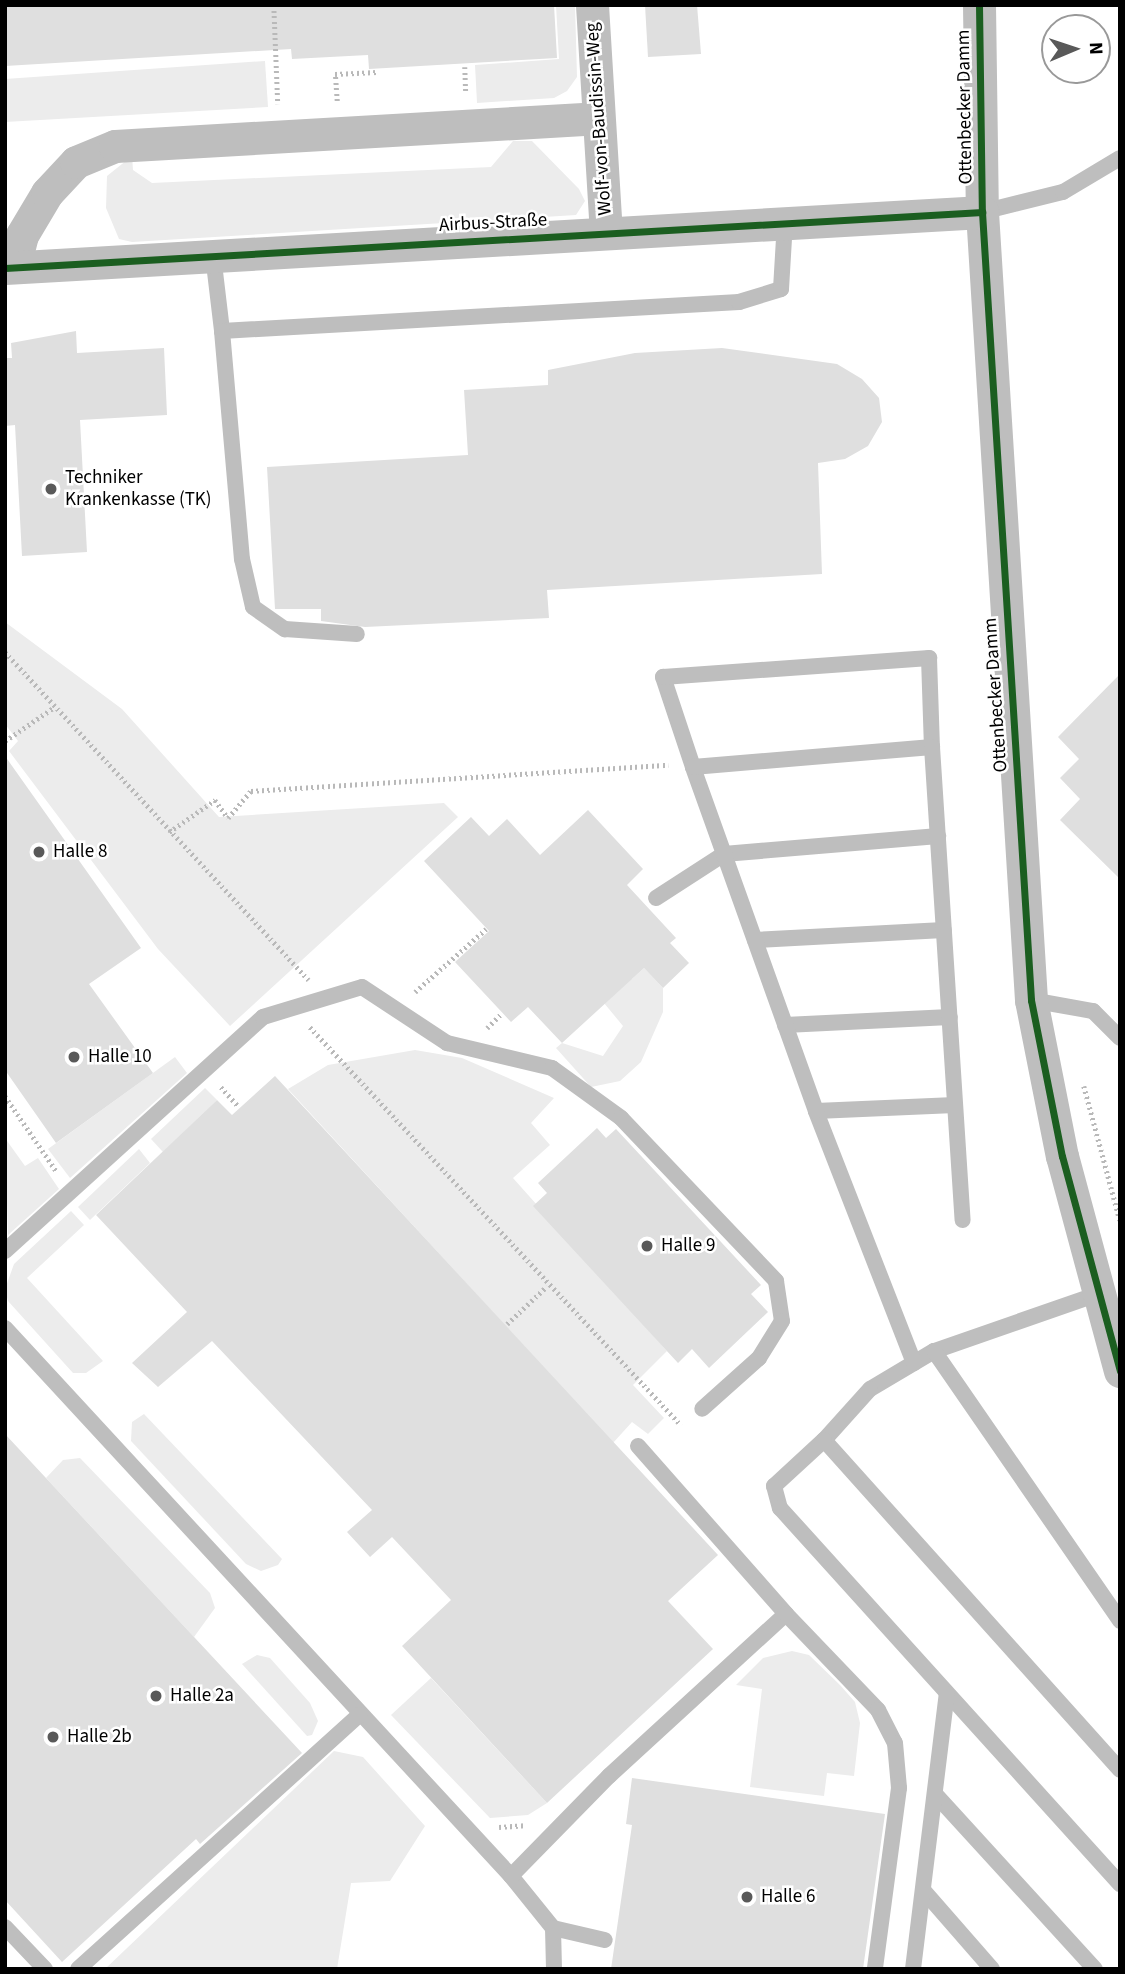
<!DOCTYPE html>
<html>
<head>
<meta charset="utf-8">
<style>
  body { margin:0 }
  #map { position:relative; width:1125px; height:1974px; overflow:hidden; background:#fff; font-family:"Source Sans 3",sans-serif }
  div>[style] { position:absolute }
  .green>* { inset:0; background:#ececec }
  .building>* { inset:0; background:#dfdfdf }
  .path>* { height:4.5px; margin-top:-2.25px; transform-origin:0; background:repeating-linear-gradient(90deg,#b9b9b9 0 2px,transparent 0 5.5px) }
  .service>* { height:16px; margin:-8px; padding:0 8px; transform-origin:8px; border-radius:8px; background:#bebebe }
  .minor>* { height:33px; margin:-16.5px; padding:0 16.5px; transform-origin:16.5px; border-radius:16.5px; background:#bebebe }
  .cycleway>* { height:7px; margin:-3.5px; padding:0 3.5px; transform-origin:3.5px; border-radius:3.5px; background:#1b5e20 }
  .dots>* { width:19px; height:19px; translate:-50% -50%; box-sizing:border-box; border:4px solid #fff; border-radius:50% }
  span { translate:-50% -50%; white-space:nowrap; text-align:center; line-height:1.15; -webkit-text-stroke:5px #fff; paint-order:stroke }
  .street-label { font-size:19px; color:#000 }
  .poi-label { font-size:19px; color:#000 }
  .left { translate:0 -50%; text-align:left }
  .frame { position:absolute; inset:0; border:7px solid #000; pointer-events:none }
  .north { position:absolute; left:1041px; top:14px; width:70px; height:70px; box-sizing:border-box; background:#fff; border:2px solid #999; border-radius:50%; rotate:88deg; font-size:19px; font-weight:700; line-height:28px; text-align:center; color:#000 }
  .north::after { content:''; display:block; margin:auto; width:24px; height:32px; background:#595959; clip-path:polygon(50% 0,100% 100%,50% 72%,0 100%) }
</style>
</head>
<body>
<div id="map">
  <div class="green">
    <i style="clip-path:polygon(556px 5px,575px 5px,577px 77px,567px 91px,554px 98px,477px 103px,475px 65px,559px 59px)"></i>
    <i style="clip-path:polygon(265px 61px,268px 107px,5px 122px,5px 79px)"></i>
    <i style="clip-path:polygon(513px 141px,532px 141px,579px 189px,585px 201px,576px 215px,132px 242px,119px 239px,106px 208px,107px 176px,132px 156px,133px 170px,152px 183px,491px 167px)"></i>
    <i style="clip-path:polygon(5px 622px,122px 709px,219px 817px,444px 803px,458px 817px,230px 1026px,158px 949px,9px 751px,18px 741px,5px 724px)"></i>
    <i style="clip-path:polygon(620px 966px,632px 979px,644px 968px,663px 988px,663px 1012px,641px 1062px,620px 1081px,591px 1087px,556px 1048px,562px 1043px,603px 1056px,623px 1026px,604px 1003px)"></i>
    <i style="clip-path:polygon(415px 1050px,462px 1058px,554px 1098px,531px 1123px,550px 1145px,513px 1178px,667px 1351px,633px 1385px,664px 1418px,648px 1434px,632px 1422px,613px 1443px,288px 1089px,328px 1065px)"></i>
    <i style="clip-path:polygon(175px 1057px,187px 1073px,70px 1178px,48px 1149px)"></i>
    <i style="clip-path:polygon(205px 1088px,217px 1100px,163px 1152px,151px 1139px)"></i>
    <i style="clip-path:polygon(5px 1138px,25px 1166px,38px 1158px,59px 1189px,8px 1235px)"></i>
    <i style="clip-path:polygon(139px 1149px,150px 1163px,90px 1220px,78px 1207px)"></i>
    <i style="clip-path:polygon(71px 1211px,84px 1225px,27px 1278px,103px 1361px,86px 1373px,73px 1373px,8px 1301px,5px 1289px,14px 1264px)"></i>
    <i style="clip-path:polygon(144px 1414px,282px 1559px,278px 1565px,261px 1571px,246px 1564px,131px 1441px,132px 1422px)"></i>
    <i style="clip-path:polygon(80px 1458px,210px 1593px,215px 1608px,194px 1637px,46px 1478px,63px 1460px)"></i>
    <i style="clip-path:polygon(792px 1651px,809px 1655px,840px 1685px,855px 1702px,860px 1723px,854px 1776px,827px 1773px,824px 1796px,750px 1787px,762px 1689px,736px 1685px,763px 1658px)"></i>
    <i style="clip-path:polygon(257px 1655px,270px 1658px,310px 1703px,318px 1721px,312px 1735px,307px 1736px,242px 1664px)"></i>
    <i style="clip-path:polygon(431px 1678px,547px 1803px,528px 1815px,490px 1818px,391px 1715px)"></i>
    <i style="clip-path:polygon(334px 1751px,363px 1757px,425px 1826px,390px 1881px,351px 1883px,337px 1969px,105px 1969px)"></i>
  </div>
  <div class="building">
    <i style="clip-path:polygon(5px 5px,554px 5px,557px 58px,369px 69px,368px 55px,292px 59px,291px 49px,5px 66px)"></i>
    <i style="clip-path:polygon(645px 5px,697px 5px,701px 54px,648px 57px)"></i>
    <i style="clip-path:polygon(76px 331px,77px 353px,164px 348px,167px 415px,80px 420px,87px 552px,22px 556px,15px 425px,5px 426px,5px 358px,12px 358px,11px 343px)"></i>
    <i style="clip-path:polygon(722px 348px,837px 364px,862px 379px,879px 398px,882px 422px,868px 446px,845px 459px,818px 463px,822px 574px,547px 590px,549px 618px,365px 627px,321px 621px,321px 609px,275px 609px,267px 467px,468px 455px,464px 390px,548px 385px,548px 370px,635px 353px)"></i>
    <i style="clip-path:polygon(1120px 674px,1120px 879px,1060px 820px,1080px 799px,1060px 778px,1079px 759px,1058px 737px)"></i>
    <i style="clip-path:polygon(5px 756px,141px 948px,89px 984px,153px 1073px,56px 1143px,5px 1070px)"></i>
    <i style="clip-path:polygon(588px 810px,643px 869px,627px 885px,676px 938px,670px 943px,689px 963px,663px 988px,644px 968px,562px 1043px,528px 1007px,511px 1022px,455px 962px,489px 931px,424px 861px,471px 817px,489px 836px,507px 819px,540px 855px)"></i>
    <i style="clip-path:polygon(275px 1076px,718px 1555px,668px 1601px,713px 1649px,547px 1803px,402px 1646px,451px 1600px,392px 1537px,370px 1557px,347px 1532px,372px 1510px,212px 1341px,158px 1387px,132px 1363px,187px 1312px,96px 1215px,217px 1100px,232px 1115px)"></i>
    <i style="clip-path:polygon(597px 1128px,606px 1138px,616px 1129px,761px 1285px,751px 1294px,768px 1312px,709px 1368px,692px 1349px,678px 1363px,533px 1206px,547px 1193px,538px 1183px)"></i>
    <i style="clip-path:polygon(5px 1434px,302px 1753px,200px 1844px,196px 1839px,62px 1962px,5px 1900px)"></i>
    <i style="clip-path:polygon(632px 1778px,885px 1814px,863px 1969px,611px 1969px,632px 1825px,626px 1824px)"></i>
  </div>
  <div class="path">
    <i style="left:274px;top:5px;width:99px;rotate:87.7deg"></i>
    <i style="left:465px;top:67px;width:26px;rotate:88deg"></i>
    <i style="left:337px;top:101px;width:27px;rotate:-94deg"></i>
    <i style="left:335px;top:74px;width:42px;rotate:-2.7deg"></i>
    <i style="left:5px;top:652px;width:447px;rotate:47.2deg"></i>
    <i style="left:5px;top:741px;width:58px;rotate:-34.5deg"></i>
    <i style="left:169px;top:832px;width:56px;rotate:-34.8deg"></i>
    <i style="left:215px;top:800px;width:22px;rotate:54deg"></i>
    <i style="left:228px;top:818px;width:35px;rotate:-50deg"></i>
    <i style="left:251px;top:791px;width:418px;rotate:-3.6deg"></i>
    <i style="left:415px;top:992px;width:95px;rotate:-41.6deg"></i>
    <i style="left:310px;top:1027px;width:544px;rotate:47.01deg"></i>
    <i style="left:487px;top:1028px;width:21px;rotate:-45deg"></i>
    <i style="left:1084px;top:1086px;width:139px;rotate:75deg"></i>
    <i style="left:221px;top:1087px;width:25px;rotate:48deg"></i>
    <i style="left:5px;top:1096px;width:92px;rotate:55.6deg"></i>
    <i style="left:507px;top:1324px;width:55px;rotate:-43.5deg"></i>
    <i style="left:499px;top:1827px;width:26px;rotate:-4deg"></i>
  </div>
  <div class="service">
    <i style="left:982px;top:212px;width:83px;rotate:-13.9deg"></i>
    <i style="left:1063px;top:192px;width:66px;rotate:-30.8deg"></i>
    <i style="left:213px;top:255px;width:77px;rotate:83.2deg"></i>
    <i style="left:222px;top:331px;width:518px;rotate:-3.21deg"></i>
    <i style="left:739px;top:302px;width:44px;rotate:-17.2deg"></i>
    <i style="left:781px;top:289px;width:67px;rotate:-86.6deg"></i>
    <i style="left:222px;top:331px;width:229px;rotate:85deg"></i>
    <i style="left:242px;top:559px;width:49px;rotate:77.1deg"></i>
    <i style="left:253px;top:607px;width:39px;rotate:35deg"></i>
    <i style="left:285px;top:629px;width:72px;rotate:4deg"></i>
    <i style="left:693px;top:767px;width:95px;rotate:-108.4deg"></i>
    <i style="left:663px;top:677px;width:267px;rotate:-4.1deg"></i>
    <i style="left:929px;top:658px;width:89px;rotate:88.1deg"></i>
    <i style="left:656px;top:898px;width:81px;rotate:-32.9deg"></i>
    <i style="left:724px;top:854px;width:215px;rotate:-4.8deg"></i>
    <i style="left:755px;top:940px;width:189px;rotate:-3deg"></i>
    <i style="left:1031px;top:1000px;width:63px;rotate:10.1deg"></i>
    <i style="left:1093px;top:1011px;width:38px;rotate:45deg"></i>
    <i style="left:785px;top:1025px;width:165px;rotate:-2.8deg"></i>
    <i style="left:816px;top:1111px;width:139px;rotate:-2.5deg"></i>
    <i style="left:5px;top:1251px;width:348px;rotate:-42.2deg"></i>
    <i style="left:263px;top:1017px;width:103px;rotate:-16.9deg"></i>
    <i style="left:362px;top:987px;width:102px;rotate:33.4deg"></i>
    <i style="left:447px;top:1043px;width:108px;rotate:13.4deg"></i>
    <i style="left:552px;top:1068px;width:85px;rotate:35.9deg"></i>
    <i style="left:621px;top:1118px;width:225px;rotate:46.4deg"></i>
    <i style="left:776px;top:1281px;width:40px;rotate:81.5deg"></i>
    <i style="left:782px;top:1321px;width:44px;rotate:121.9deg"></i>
    <i style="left:759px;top:1358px;width:76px;rotate:138.2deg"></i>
    <i style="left:1098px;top:1294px;width:174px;rotate:160.8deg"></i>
    <i style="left:934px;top:1351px;width:74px;rotate:149.3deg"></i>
    <i style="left:870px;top:1389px;width:69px;rotate:132deg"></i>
    <i style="left:824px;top:1440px;width:443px;rotate:48.1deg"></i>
    <i style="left:5px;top:1328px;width:746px;rotate:47.28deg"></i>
    <i style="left:511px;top:1876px;width:67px;rotate:51.1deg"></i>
    <i style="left:553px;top:1928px;width:53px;rotate:13deg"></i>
    <i style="left:934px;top:1351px;width:328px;rotate:55.4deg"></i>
    <i style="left:914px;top:1363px;width:270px;rotate:-111.3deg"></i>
    <i style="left:816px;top:1111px;width:365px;rotate:-109.7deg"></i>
    <i style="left:693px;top:767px;width:240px;rotate:-4.8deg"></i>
    <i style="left:932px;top:747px;width:474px;rotate:86.3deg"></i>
    <i style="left:824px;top:1440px;width:68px;rotate:137.4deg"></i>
    <i style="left:774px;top:1486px;width:23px;rotate:75deg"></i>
    <i style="left:780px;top:1508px;width:507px;rotate:47.88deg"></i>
    <i style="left:638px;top:1446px;width:224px;rotate:48.6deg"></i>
    <i style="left:935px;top:1794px;width:237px;rotate:47.6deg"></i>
    <i style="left:511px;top:1876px;width:140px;rotate:-45.6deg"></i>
    <i style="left:609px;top:1776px;width:240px;rotate:-42.5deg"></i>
    <i style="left:786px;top:1614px;width:133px;rotate:46.2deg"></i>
    <i style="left:878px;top:1710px;width:37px;rotate:63deg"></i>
    <i style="left:895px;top:1743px;width:45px;rotate:84.9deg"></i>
    <i style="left:899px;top:1788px;width:183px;rotate:97.6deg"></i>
    <i style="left:923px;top:1890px;width:105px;rotate:48.9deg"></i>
    <i style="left:5px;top:1927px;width:58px;rotate:46.4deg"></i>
    <i style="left:553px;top:1928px;width:41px;rotate:88.6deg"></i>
    <i style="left:78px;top:1969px;width:379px;rotate:-42.1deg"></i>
    <i style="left:913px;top:1969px;width:277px;rotate:-83deg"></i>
  </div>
  <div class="minor">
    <i style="left:592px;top:5px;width:227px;rotate:86.5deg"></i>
    <i style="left:979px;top:5px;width:207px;rotate:89.2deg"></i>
    <i style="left:982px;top:212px;width:790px;rotate:86.44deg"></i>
    <i style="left:1031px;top:1000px;width:159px;rotate:78.8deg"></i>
    <i style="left:1062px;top:1156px;width:223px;rotate:74.9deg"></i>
    <i style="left:14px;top:267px;width:33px;rotate:-76deg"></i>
    <i style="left:22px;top:235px;width:49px;rotate:-59.2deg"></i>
    <i style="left:47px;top:193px;width:42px;rotate:-46.9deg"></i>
    <i style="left:76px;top:162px;width:42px;rotate:-22.3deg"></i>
    <i style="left:115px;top:146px;width:482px;rotate:-3.3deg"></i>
    <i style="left:5px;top:268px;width:979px;rotate:-3.28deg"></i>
  </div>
  <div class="cycleway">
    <i style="left:979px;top:5px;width:207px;rotate:89.2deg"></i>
    <i style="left:982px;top:212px;width:790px;rotate:86.44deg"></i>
    <i style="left:1031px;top:1000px;width:159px;rotate:78.8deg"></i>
    <i style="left:1062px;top:1156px;width:223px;rotate:74.9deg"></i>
    <i style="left:5px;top:268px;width:979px;rotate:-3.28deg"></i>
  </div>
  <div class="dots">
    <i style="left:51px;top:489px;background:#595959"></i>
    <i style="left:39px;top:852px;background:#595959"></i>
    <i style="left:74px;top:1057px;background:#595959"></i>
    <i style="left:647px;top:1246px;background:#595959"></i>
    <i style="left:156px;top:1696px;background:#595959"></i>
    <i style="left:53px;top:1737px;background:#595959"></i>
    <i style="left:747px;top:1897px;background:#595959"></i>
  </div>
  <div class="street-label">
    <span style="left:965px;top:107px;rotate:-91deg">Ottenbecker Damm</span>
    <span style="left:599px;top:119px;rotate:-94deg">Wolf-von-Baudissin-Weg</span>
    <span style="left:493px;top:223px;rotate:-3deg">Airbus-Straße</span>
    <span style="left:996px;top:695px;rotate:-94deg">Ottenbecker Damm</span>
  </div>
  <div class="poi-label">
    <span class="left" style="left:65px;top:489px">Techniker<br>Krankenkasse (TK)</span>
    <span class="left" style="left:53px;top:852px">Halle 8</span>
    <span class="left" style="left:88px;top:1057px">Halle 10</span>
    <span class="left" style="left:661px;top:1246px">Halle 9</span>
    <span class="left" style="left:170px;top:1696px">Halle 2a</span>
    <span class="left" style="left:67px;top:1737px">Halle 2b</span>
    <span class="left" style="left:761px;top:1897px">Halle 6</span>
  </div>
  <div class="frame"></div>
  <div class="north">N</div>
</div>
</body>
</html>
